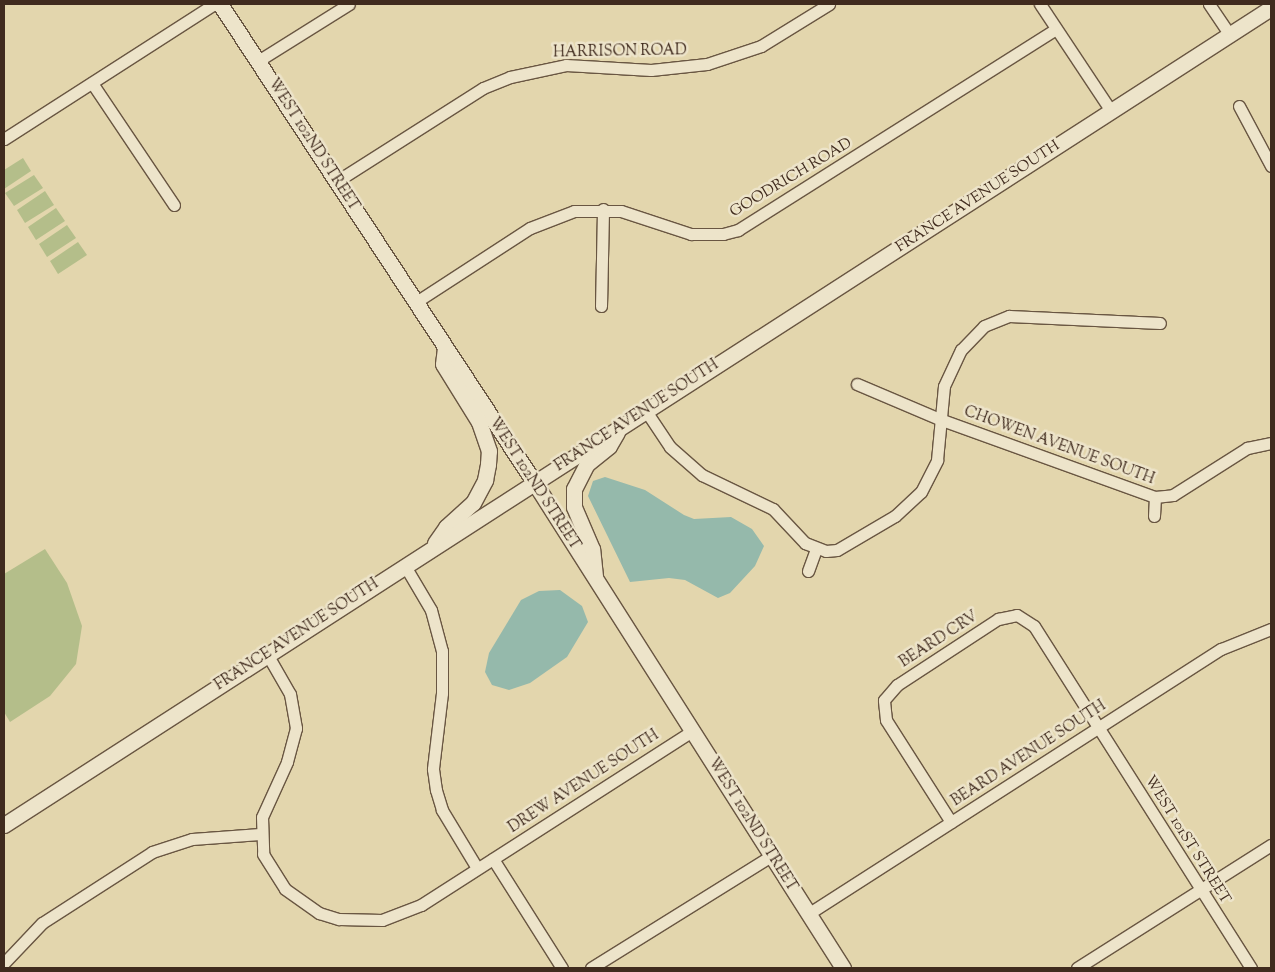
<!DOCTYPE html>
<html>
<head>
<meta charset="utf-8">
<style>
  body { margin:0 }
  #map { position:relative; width:1275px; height:972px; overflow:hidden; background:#e3d6ad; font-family:"Sorts Mill Goudy",serif }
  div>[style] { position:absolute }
  .green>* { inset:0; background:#b4be8a }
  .water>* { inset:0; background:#95b9ab }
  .roads { filter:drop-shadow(1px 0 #695642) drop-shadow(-1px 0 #695642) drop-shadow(0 1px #695642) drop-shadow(0 -1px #695642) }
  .street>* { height:11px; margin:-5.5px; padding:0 5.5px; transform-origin:5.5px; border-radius:5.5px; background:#ede4ca }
  .secondary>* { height:15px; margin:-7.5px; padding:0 7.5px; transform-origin:7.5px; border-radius:7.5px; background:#ede4ca }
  span { translate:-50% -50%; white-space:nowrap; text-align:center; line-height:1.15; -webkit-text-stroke:5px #ede4ca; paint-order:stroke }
  .street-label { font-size:15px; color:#402b1e }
  .frame { position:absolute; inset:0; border:5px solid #402b1e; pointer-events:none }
</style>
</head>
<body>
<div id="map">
  <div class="green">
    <i style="clip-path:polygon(23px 158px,31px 171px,4px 189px,4px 170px)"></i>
    <i style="clip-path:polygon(34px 175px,43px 188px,14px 206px,5px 193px)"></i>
    <i style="clip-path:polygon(45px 191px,54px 205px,25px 223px,17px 210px)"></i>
    <i style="clip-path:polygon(56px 208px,65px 221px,36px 240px,28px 227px)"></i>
    <i style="clip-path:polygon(67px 225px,76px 238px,47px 257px,39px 244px)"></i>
    <i style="clip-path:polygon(78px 242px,87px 255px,58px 274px,50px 261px)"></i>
    <i style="clip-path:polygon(45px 549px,67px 583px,82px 626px,76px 664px,50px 696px,10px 722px,4px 712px,4px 574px)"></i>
  </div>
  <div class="water">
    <i style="clip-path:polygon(605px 477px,645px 490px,684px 515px,694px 519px,731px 517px,752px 529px,764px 546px,755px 566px,730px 593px,718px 598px,685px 580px,669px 578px,630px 582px,588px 496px,593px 481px)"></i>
    <i style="clip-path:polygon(560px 590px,582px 606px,588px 622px,567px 657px,530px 683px,509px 690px,492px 685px,485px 672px,489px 653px,521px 600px,539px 591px)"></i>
  </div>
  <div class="roads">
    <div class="street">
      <i style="left:1040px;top:4px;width:128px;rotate:56.4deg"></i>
      <i style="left:1209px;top:4px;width:37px;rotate:56deg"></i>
      <i style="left:258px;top:61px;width:107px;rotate:-32.1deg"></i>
      <i style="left:92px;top:83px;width:147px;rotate:56.1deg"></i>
      <i style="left:1239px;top:106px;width:68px;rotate:61.9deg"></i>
      <i style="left:4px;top:139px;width:250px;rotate:-32.7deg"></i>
      <i style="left:337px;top:181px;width:173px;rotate:-32.5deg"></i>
      <i style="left:483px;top:88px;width:29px;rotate:-22deg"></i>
      <i style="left:510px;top:77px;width:57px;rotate:-12.1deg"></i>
      <i style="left:566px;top:65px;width:85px;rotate:3.4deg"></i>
      <i style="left:651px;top:70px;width:56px;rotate:-6.1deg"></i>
      <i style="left:707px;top:64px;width:57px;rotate:-18.4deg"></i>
      <i style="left:761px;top:46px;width:80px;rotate:-31.7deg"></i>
      <i style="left:416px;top:302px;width:136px;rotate:-33deg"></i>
      <i style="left:530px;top:228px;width:47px;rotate:-21.1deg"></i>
      <i style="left:574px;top:211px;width:47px"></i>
      <i style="left:621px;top:211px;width:74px;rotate:18.2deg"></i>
      <i style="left:691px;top:234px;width:32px"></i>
      <i style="left:723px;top:234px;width:16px;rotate:-15deg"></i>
      <i style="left:738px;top:230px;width:376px;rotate:-32.3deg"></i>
      <i style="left:601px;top:306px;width:97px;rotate:-88.8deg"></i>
      <i style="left:857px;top:384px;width:92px;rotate:23deg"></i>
      <i style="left:942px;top:420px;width:226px;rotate:19.9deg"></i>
      <i style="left:1155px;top:497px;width:18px;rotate:-6deg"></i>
      <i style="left:1173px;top:495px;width:88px;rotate:-32.4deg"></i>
      <i style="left:1247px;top:448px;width:25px;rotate:-12deg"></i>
      <i style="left:646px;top:411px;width:43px;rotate:56.3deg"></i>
      <i style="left:670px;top:447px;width:43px;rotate:41.2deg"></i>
      <i style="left:702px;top:475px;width:79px;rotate:25.6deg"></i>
      <i style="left:773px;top:509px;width:47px;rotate:46.7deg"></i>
      <i style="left:805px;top:543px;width:22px;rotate:21deg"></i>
      <i style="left:826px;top:551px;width:11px;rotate:-5deg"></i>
      <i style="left:837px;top:550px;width:67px;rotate:-30.4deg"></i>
      <i style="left:895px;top:516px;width:35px;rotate:-43deg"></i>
      <i style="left:921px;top:492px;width:36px;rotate:-63deg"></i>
      <i style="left:937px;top:460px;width:74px;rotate:-84.6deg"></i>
      <i style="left:944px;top:386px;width:40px;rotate:-65deg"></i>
      <i style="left:961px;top:350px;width:33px;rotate:-46deg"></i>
      <i style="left:984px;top:326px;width:27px;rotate:-22deg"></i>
      <i style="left:1009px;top:316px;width:151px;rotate:2.7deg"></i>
      <i style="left:1154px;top:516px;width:19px;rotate:-87deg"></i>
      <i style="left:405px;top:566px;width:51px;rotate:59.4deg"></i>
      <i style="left:431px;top:610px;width:42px;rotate:75deg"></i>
      <i style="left:442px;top:651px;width:42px;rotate:90deg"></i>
      <i style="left:442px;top:693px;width:77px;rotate:96.8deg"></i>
      <i style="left:433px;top:769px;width:21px;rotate:82deg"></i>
      <i style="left:436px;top:790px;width:21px;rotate:73deg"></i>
      <i style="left:442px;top:810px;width:68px;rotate:58.9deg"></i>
      <i style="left:808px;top:571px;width:23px;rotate:-70deg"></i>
      <i style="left:267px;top:654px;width:46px;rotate:60.1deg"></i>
      <i style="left:290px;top:694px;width:35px;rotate:80deg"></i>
      <i style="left:296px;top:728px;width:35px;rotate:105deg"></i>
      <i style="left:287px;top:762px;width:60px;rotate:114.4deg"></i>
      <i style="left:262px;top:817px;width:37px;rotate:88deg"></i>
      <i style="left:263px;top:854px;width:41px;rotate:57.8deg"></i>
      <i style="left:285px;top:889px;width:42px;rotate:35.2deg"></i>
      <i style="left:319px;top:913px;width:21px;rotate:17deg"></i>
      <i style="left:339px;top:919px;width:43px;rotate:1.3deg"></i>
      <i style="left:382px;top:920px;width:42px;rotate:-21deg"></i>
      <i style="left:421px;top:905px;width:322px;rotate:-32.7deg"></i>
      <i style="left:951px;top:822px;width:121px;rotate:-122.5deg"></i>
      <i style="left:886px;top:720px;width:20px;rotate:-96deg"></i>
      <i style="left:884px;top:700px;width:20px;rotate:-49deg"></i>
      <i style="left:897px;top:685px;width:121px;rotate:-33.2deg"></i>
      <i style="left:998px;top:619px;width:19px;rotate:-12deg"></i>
      <i style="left:1017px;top:615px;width:20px;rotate:33deg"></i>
      <i style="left:1034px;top:626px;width:405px;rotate:57.6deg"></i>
      <i style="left:493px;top:859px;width:129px;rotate:57.7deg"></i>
      <i style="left:808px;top:914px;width:491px;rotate:-32.7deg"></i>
      <i style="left:1221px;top:649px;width:54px;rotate:-21.8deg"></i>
      <i style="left:4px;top:963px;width:55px;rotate:-46.5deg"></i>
      <i style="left:42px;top:923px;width:131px;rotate:-32.8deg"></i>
      <i style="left:152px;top:852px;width:42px;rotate:-18deg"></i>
      <i style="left:192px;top:839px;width:68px;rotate:-4.2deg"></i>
      <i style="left:591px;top:968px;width:212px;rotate:-31.9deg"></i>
      <i style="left:1077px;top:968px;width:230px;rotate:-32.4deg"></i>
    </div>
    <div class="secondary">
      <i style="left:220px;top:4px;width:572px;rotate:56.7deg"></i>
      <i style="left:534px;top:482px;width:576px;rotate:57.55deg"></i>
      <i style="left:435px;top:543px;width:19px;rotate:-55deg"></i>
      <i style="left:446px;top:527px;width:36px;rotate:-42deg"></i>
      <i style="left:473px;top:503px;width:26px;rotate:-62deg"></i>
      <i style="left:485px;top:480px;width:16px;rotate:-79deg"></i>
      <i style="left:488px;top:464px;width:13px;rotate:-86deg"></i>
      <i style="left:489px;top:451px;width:31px;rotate:-109deg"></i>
      <i style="left:479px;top:422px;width:68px;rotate:-121.8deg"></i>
      <i style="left:443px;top:364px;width:17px;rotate:-83deg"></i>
      <i style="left:595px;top:576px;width:27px;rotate:-96deg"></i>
      <i style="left:592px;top:549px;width:46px;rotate:-113.2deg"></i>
      <i style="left:574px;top:507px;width:18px;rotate:-90deg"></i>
      <i style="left:574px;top:489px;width:28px;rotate:-63deg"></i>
      <i style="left:587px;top:464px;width:28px;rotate:-39deg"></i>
      <i style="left:609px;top:446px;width:16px;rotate:-60deg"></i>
      <i style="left:4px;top:825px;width:1508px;rotate:-32.82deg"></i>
    </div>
  </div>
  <div class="street-label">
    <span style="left:620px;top:52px;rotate:-1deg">HARRISON ROAD</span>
    <span style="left:313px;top:145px;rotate:57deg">WEST 102ND STREET</span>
    <span style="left:791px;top:178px;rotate:-31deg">GOODRICH ROAD</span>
    <span style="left:978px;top:197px;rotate:-33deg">FRANCE AVENUE SOUTH</span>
    <span style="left:637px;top:416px;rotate:-33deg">FRANCE AVENUE SOUTH</span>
    <span style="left:1059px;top:446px;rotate:20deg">CHOWEN AVENUE SOUTH</span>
    <span style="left:534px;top:484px;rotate:57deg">WEST 102ND STREET</span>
    <span style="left:297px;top:635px;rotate:-33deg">FRANCE AVENUE SOUTH</span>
    <span style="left:939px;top:640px;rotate:-33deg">BEARD CRV</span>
    <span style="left:1029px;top:754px;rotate:-33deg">BEARD AVENUE SOUTH</span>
    <span style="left:584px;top:782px;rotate:-33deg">DREW AVENUE SOUTH</span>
    <span style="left:752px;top:825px;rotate:58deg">WEST 102ND STREET</span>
    <span style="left:1187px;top:840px;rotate:58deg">WEST 101ST STREET</span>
  </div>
  <div class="frame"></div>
</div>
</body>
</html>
